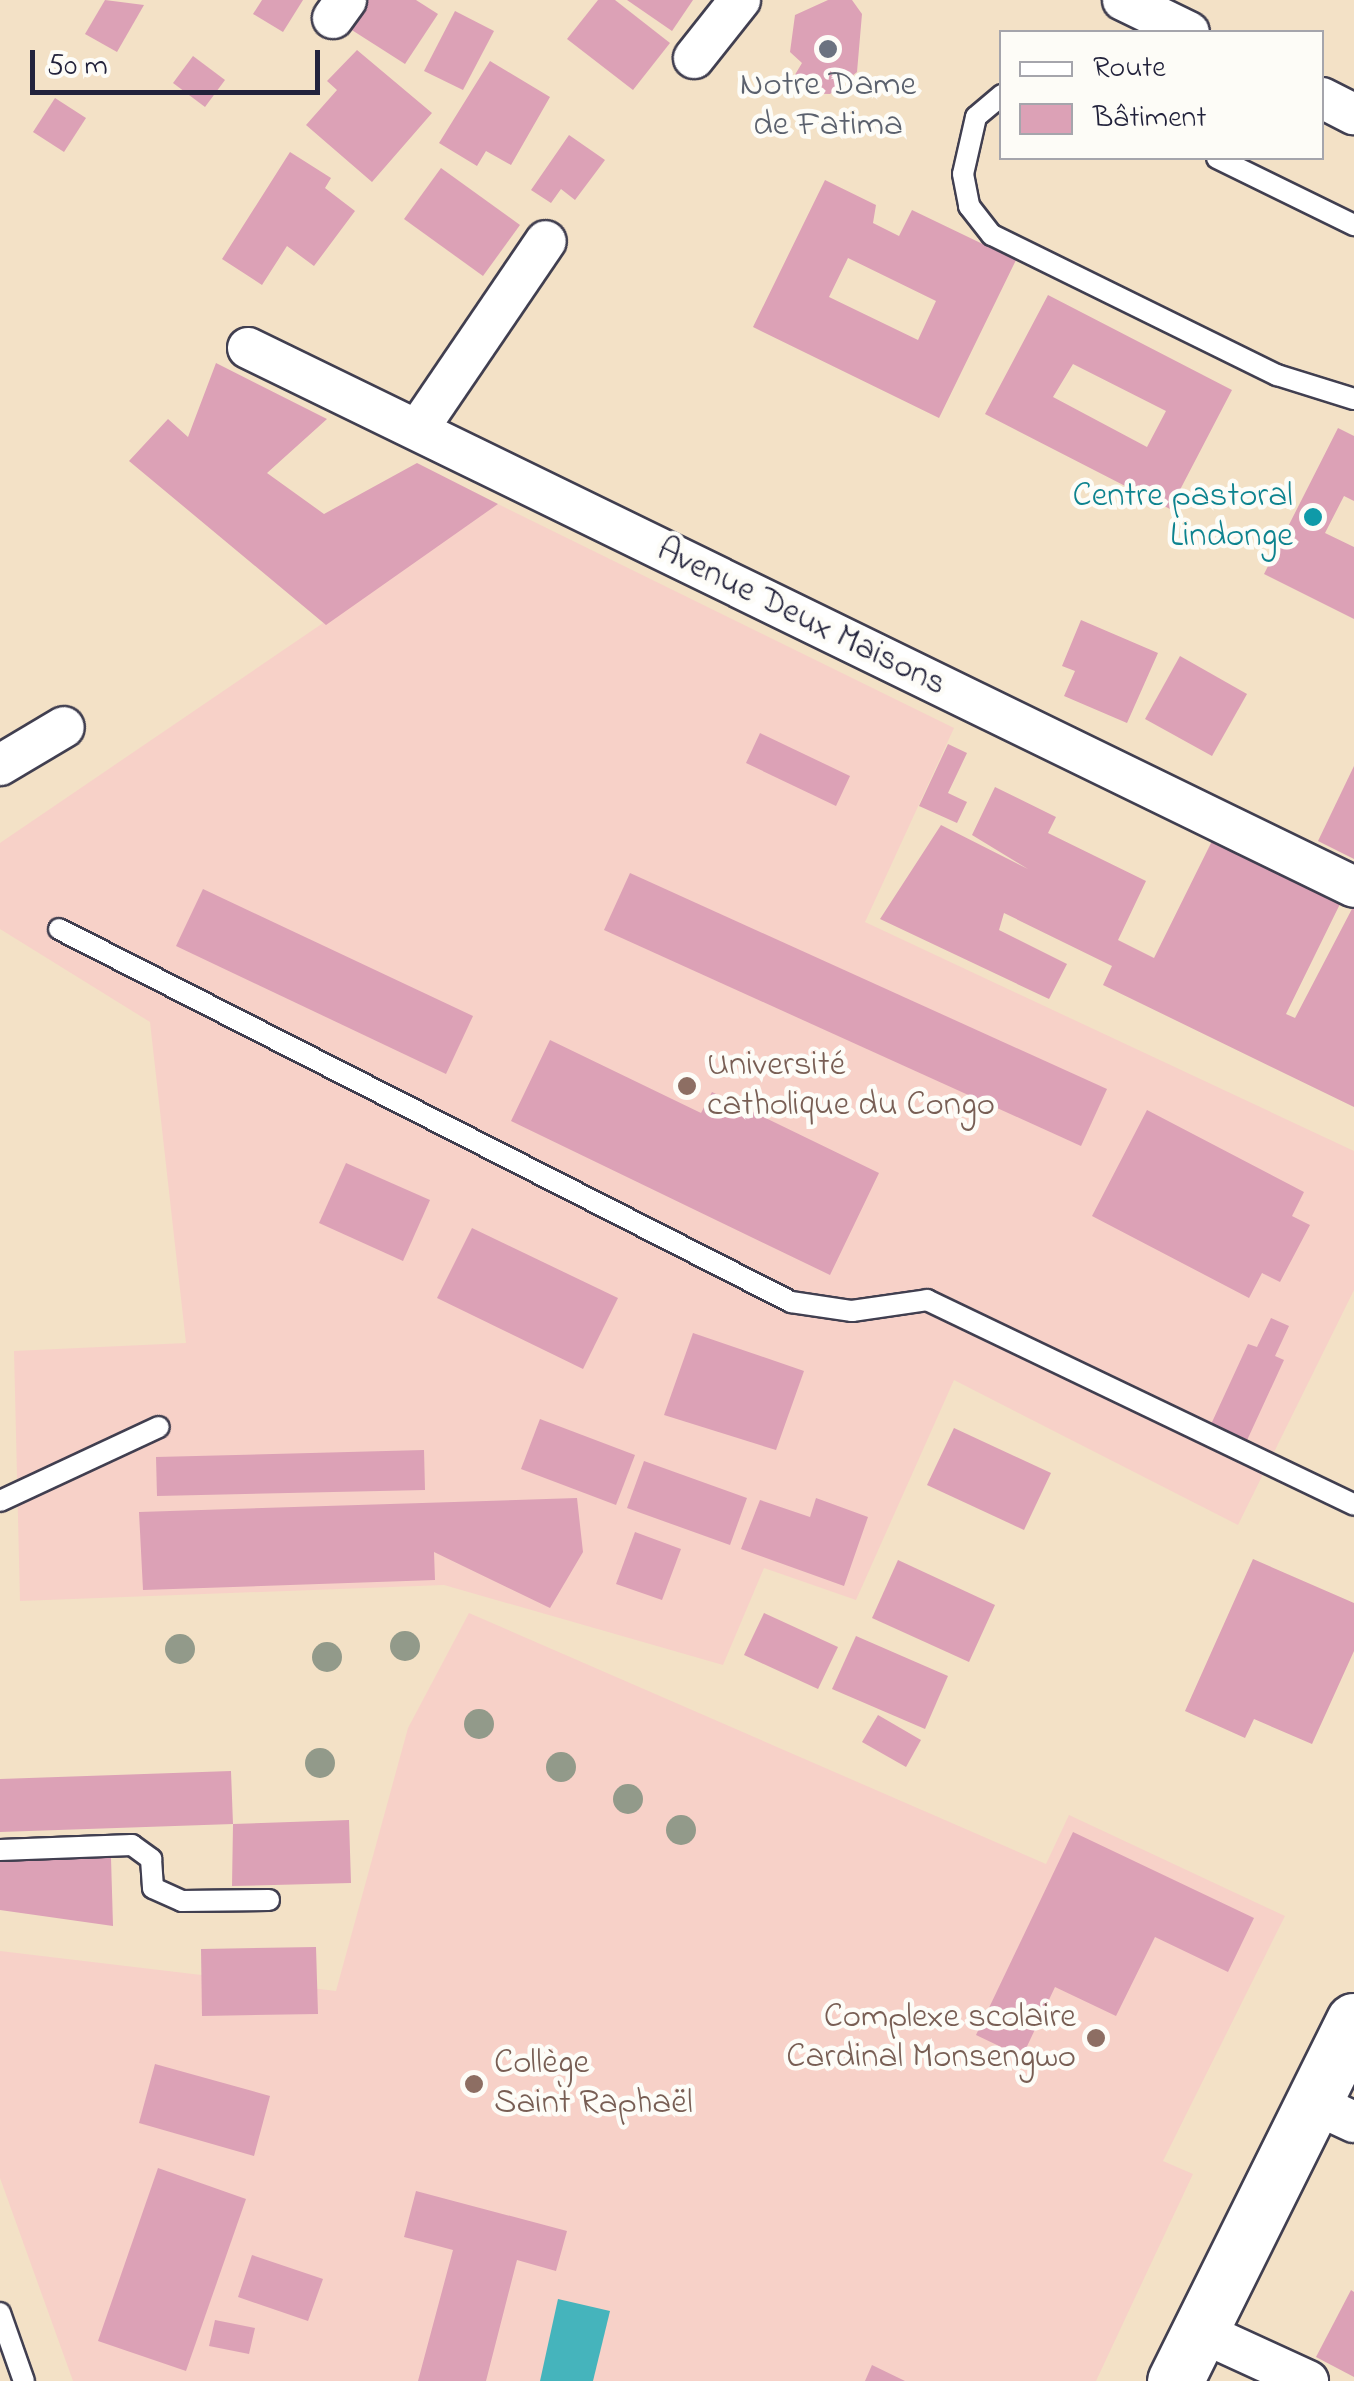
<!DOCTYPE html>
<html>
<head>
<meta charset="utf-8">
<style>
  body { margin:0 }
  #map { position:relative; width:1354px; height:2381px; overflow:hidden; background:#f3e1c6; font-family:"Indie Flower",sans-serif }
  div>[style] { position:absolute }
  .built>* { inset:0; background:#f7d1c8 }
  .water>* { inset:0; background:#45b4bc }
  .building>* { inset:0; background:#dca1b6 }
  .roads { filter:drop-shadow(2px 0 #413f50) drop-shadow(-2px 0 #413f50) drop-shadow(0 2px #413f50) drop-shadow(0 -2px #413f50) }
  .lane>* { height:20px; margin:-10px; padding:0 10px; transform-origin:10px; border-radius:10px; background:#fff }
  .street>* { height:40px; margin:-20px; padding:0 20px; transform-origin:20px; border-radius:20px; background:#fff }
  .secondary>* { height:55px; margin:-27.5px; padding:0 27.5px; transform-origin:27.5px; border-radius:27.5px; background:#fff }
  .trees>* { width:30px; height:30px; margin:-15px; border-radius:50%; background:#929a8a }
  .dots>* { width:28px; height:28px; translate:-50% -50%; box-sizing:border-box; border:5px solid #fdfcf7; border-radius:50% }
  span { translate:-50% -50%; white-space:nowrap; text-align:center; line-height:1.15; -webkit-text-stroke:9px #fdfcf7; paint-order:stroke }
  .worship-label { font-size:35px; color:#5b616d }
  .culture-label { font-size:35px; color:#0d838f }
  .right { translate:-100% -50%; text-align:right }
  .street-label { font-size:35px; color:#22223b }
  .education-label { font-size:35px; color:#785e54 }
  .left { translate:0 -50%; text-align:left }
  .legend { position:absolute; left:999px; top:30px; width:325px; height:130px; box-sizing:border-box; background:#fdfcf7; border:2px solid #a5a5ac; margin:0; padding:12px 18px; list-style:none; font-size:30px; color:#22223b }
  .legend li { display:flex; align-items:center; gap:20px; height:50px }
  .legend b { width:50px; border:2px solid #a5a5ac }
  .scale { position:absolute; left:30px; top:50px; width:290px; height:45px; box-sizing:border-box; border:5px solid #22223b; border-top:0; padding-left:12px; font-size:30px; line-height:35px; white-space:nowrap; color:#22223b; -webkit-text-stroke:8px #fdfcf7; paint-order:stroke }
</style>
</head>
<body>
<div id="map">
  <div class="built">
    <i style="clip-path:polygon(498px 504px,954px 728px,865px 922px,1354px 1151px,1354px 1290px,1238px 1525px,954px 1380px,856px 1600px,764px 1568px,723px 1665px,444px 1585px,20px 1601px,14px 1351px,186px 1343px,150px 1022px,0 929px,0 843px)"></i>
    <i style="clip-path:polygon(469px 1613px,1046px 1864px,1069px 1815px,1285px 1916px,1163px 2161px,1193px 2174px,1096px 2381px,73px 2381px,0 2178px,0 1951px,336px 1991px,408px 1728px)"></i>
  </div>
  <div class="water">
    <i style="clip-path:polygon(558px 2299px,610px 2311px,593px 2381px,540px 2381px)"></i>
  </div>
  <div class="building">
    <i style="clip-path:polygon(105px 0,144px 5px,117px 52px,85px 34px)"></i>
    <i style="clip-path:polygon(262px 0,303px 0,283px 32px,253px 14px)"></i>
    <i style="clip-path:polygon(359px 0,416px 0,438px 14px,405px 64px,344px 25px)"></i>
    <i style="clip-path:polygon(598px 0,615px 0,670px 43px,633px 90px,567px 39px)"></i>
    <i style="clip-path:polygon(627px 0,693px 0,672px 31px)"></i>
    <i style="clip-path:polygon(828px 0,852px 0,862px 14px,857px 72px,830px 94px,784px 93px,802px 63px,790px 52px,795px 15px)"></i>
    <i style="clip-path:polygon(455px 11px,494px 31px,463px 90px,424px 71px)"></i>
    <i style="clip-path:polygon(357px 50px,432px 113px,372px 182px,306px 125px,337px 90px,327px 81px)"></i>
    <i style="clip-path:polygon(193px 56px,225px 80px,205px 107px,173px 83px)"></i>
    <i style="clip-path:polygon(490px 61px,550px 97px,511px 165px,486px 151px,477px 166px,439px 143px)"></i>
    <i style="clip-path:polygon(55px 98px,86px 118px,64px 152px,33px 132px)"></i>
    <i style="clip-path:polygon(569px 135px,605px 160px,575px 200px,561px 189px,551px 203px,531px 190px)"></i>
    <i style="clip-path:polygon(290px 152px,331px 178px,325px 188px,355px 211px,314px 266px,287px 246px,262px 285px,222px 259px)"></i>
    <i style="clip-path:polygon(441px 168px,520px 225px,483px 276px,404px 219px)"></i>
    <i style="clip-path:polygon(evenodd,825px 180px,876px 205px,873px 223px,899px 236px,912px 210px,1016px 260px,939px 418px,753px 327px,825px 180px,848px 258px,936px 301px,918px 340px,829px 297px,848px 258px)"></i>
    <i style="clip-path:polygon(evenodd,1048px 295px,1232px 390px,1170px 509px,985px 414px,1048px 295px,1073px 364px,1166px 411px,1147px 447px,1053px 397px,1073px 364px)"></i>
    <i style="clip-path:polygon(216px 363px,327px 419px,267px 473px,324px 514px,417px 463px,498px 504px,326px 625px,129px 461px,168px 419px,188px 437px)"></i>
    <i style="clip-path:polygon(1338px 428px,1354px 436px,1354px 501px,1344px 496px,1325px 533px,1354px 547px,1354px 619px,1264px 574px)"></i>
    <i style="clip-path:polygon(1081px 620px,1158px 653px,1127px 723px,1064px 696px,1075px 671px,1062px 666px)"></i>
    <i style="clip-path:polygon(1180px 656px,1247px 694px,1212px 756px,1145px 719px)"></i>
    <i style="clip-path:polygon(760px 733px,850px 776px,836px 806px,746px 763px)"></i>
    <i style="clip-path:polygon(948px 744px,967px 753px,948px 793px,967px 802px,957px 823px,919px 806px)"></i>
    <i style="clip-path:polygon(1354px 766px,1354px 859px,1318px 841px)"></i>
    <i style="clip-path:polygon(995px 787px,1056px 817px,1048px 833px,1146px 881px,1118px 940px,1154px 958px,1212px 841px,1340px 904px,1286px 1014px,1295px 1018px,1354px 905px,1354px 1107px,1103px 985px,1112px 966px,1004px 913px,999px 930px,1067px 964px,1049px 999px,880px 919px,941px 825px,1028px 869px,972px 835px)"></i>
    <i style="clip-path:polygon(630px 873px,1107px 1089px,1081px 1146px,604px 930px)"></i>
    <i style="clip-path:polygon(203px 889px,473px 1016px,446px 1074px,176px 946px)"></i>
    <i style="clip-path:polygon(550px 1040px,701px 1113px,712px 1092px,879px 1173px,830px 1275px,511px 1121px)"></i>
    <i style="clip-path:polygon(1147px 1110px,1304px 1192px,1292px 1216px,1310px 1225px,1280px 1282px,1262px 1273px,1249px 1298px,1092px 1216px)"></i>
    <i style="clip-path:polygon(346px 1163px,430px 1200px,403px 1261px,319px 1223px)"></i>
    <i style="clip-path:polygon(472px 1228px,618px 1298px,583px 1369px,437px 1298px)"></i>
    <i style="clip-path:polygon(1271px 1318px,1289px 1326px,1275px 1356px,1284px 1360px,1243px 1449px,1207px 1433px,1248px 1344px,1257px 1347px)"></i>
    <i style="clip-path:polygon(693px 1333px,804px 1371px,776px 1450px,664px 1415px)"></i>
    <i style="clip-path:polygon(540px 1419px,635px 1455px,616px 1505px,521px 1469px)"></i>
    <i style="clip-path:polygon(954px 1428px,1051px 1473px,1024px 1530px,927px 1485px)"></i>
    <i style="clip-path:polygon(424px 1450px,425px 1490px,157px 1496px,156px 1457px)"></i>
    <i style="clip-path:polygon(644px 1461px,747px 1498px,730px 1545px,627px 1508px)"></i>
    <i style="clip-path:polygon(577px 1498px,583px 1552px,550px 1608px,434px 1552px,435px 1580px,143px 1590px,139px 1512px)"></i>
    <i style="clip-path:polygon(816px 1498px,868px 1517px,844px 1586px,741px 1549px,760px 1500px,810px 1517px)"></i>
    <i style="clip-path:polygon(635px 1532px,681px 1549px,662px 1600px,616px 1584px)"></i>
    <i style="clip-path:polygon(1253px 1559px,1354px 1603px,1354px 1651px,1312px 1744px,1254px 1719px,1245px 1738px,1185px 1711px)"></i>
    <i style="clip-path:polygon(898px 1560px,995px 1605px,969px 1662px,872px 1618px)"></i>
    <i style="clip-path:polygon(764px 1613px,838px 1647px,818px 1689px,744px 1655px)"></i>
    <i style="clip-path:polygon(856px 1636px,948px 1676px,925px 1729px,832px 1689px)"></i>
    <i style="clip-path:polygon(878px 1715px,921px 1740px,906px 1767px,862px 1742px)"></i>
    <i style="clip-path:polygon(231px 1771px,233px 1824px,349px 1820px,351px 1883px,232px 1886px,233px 1824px,0 1832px,0 1779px)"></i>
    <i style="clip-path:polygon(1073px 1832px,1254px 1918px,1228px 1972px,1155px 1937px,1116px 2016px,1055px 1987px,1022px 2057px,976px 2035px)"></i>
    <i style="clip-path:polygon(0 1855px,111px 1858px,113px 1926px,0 1910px)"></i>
    <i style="clip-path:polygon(316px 1947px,318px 2014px,202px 2016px,201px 1949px)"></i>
    <i style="clip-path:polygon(155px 2064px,270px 2096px,254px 2156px,139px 2123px)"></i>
    <i style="clip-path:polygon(158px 2168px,246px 2199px,186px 2371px,98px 2341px)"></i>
    <i style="clip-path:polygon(416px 2191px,567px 2231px,556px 2271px,517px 2260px,486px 2381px,418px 2381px,453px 2250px,404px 2237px)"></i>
    <i style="clip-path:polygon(252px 2255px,323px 2279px,308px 2321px,238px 2297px)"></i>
    <i style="clip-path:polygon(1351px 2290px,1354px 2292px,1354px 2377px,1316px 2357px)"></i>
    <i style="clip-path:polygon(215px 2320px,255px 2328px,249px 2354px,209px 2346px)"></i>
    <i style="clip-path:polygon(872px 2365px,905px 2381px,865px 2381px)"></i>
  </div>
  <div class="roads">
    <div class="lane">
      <i style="left:1002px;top:95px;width:34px;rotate:140deg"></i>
      <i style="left:976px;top:117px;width:58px;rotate:102.8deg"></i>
      <i style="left:963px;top:174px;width:33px;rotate:79deg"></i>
      <i style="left:969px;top:206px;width:37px;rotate:52deg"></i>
      <i style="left:992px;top:235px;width:318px;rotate:26.2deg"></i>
      <i style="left:1277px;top:375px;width:81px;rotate:17.3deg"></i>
      <i style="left:1217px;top:158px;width:153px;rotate:26.1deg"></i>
      <i style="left:59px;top:929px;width:822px;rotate:27deg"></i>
      <i style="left:791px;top:1302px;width:62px;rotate:8.4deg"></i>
      <i style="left:852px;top:1311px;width:76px;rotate:-8.3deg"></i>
      <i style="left:927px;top:1300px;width:474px;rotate:25.6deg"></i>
      <i style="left:0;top:1501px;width:175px;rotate:-25deg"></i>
      <i style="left:0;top:1850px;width:132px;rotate:-2.2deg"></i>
      <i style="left:132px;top:1845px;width:24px;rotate:36deg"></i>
      <i style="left:151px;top:1859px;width:29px;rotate:86deg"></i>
      <i style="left:153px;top:1888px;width:32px;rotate:24deg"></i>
      <i style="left:182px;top:1901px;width:87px;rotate:-0.7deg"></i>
      <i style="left:0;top:2313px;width:72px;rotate:70.6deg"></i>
    </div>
    <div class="street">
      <i style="left:1123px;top:0;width:73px;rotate:25.9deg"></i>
      <i style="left:333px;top:18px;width:22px;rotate:-54deg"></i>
      <i style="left:694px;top:58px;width:74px;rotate:-51.6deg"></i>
      <i style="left:1322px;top:98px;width:36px;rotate:27deg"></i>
      <i style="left:248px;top:348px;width:1230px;rotate:25.98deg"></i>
      <i style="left:418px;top:429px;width:227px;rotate:-55.8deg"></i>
      <i style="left:0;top:765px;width:74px;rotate:-30.7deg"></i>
      <i style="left:1313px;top:2103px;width:45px;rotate:24.9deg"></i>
      <i style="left:1199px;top:2331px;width:120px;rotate:24.6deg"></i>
    </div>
    <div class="secondary">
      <i style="left:1175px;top:2381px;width:402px;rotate:-63.6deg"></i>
    </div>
  </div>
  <div class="trees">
    <i style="left:405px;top:1646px"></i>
    <i style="left:180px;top:1649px"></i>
    <i style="left:327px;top:1657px"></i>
    <i style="left:479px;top:1724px"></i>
    <i style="left:320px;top:1763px"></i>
    <i style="left:561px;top:1767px"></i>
    <i style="left:628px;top:1799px"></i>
    <i style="left:681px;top:1830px"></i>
  </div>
  <div class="dots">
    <i style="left:828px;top:49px;background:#6b7280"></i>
    <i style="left:1313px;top:517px;background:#0f9aa8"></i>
    <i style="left:687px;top:1086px;background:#8d6e63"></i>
    <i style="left:1096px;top:2038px;background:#8d6e63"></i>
    <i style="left:474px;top:2084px;background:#8d6e63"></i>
  </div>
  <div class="worship-label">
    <span style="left:828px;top:106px">Notre Dame<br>de Fatima</span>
  </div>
  <div class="culture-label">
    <span class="right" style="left:1293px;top:517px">Centre pastoral<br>Lindonge</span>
  </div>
  <div class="street-label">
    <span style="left:801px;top:618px;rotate:26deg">Avenue Deux Maisons</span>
  </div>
  <div class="education-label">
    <span class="left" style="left:707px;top:1086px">Université<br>catholique du Congo</span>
    <span class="right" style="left:1076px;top:2038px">Complexe scolaire<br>Cardinal Monsengwo</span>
    <span class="left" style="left:494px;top:2084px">Collège<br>Saint Raphaël</span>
  </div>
  <ul class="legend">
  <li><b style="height:12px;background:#fff"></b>Route</li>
  <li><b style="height:28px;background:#dca1b6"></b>Bâtiment</li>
  </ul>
  <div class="scale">50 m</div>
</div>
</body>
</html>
